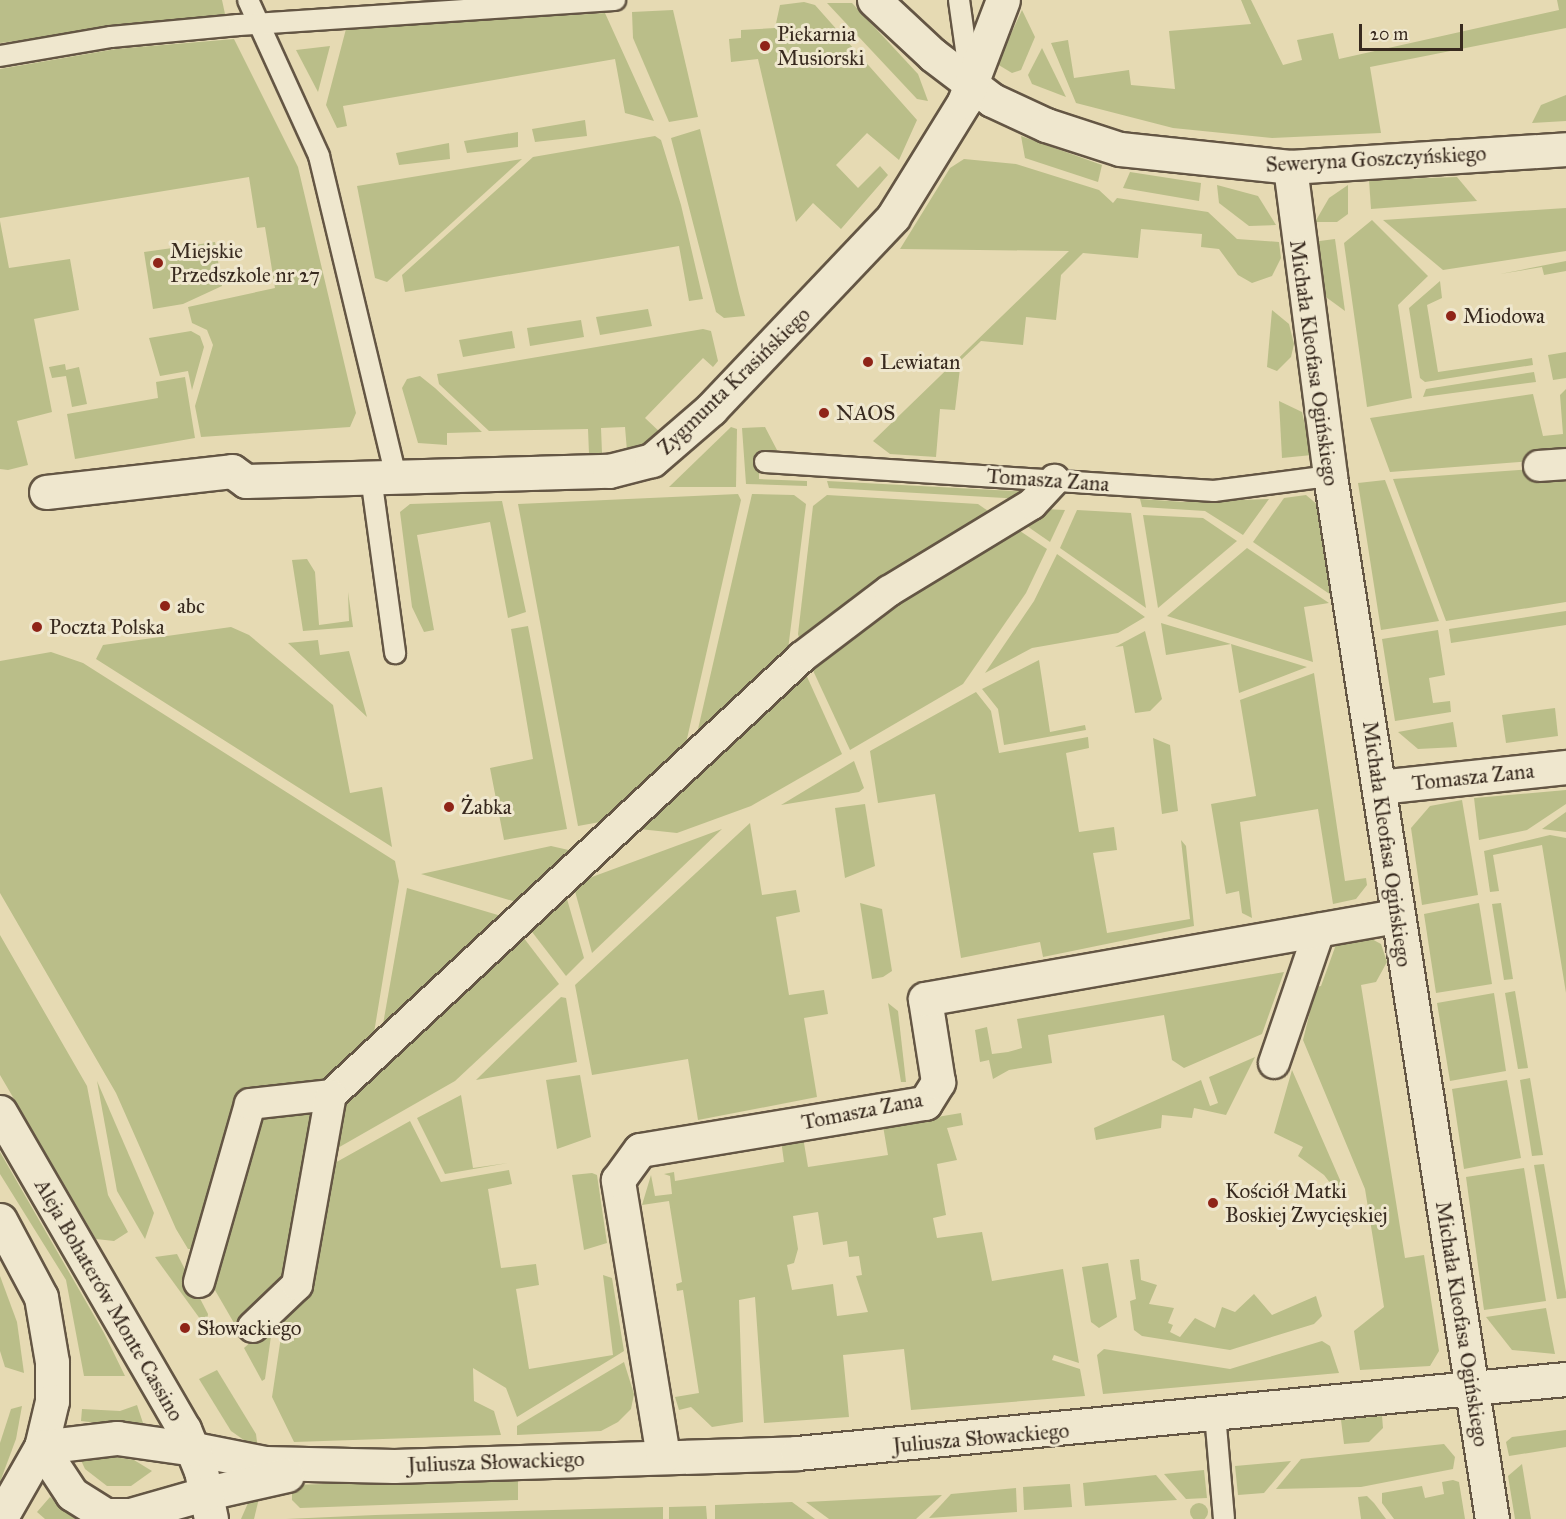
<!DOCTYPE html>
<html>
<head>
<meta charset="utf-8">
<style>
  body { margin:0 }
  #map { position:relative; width:1566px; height:1519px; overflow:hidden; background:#e6dab3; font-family:"IM FELL Great Primer",serif }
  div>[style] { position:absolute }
  .green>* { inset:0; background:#babe89 }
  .round { border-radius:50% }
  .roads { filter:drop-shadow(2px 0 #645644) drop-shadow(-2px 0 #645644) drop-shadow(0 2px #645644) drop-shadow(0 -2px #645644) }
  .service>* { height:20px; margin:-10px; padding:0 10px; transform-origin:10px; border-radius:10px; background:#efe7ce }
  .pedestrian>* { height:30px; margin:-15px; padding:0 15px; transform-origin:15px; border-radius:15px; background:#efe7ce }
  .minor>* { height:33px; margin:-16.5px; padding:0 16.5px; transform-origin:16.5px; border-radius:16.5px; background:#efe7ce }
  .tertiary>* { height:33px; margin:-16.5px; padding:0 16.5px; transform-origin:16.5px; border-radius:16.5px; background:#efe7ce }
  .dots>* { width:16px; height:16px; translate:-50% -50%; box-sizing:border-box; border:3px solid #efe7ce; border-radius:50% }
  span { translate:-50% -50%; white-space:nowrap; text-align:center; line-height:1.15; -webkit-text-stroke:6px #efe7ce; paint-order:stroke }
  .poi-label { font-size:21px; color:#382a1f }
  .left { translate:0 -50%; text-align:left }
  .street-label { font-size:21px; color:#382a1f }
  .scale { position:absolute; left:1359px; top:24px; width:104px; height:27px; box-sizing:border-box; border:3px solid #382a1f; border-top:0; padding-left:8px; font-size:18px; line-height:21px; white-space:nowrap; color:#382a1f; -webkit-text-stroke:4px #efe7ce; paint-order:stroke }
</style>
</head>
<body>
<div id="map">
  <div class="green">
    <i style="clip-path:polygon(0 0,222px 0,225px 14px,0 43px)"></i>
    <i style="clip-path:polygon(1241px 0,1251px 0,1283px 65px,1302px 60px,1297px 40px,1333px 33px,1339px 59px,1559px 10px,1557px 0,1566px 0,1566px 28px,1370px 67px,1381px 133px,1272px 138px,1173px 128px,1076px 103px,1051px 43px,1068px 40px,1074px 78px,1129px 70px,1131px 85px,1175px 89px,1169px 31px,1251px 24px)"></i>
    <i style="clip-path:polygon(804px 2px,815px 5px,917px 120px,899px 160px,867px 133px,836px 165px,858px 188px,880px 166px,888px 175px,841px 229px,813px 203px,796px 222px,758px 59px,731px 62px,729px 39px,741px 38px,741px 30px,775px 28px,780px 5px)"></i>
    <i style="clip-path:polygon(827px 3px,852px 3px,918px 74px,928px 101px,917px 99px)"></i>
    <i style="clip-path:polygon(673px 10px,698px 117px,669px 122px,633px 38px,632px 12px)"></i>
    <i style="clip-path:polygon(1022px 10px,1035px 37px,1021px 70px,1012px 73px,997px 64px)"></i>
    <i style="clip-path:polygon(605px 13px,654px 121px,625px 113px,615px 59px,343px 106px,347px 126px,337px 128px,326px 105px,346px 29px)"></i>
    <i style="clip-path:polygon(234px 39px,298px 167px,356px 413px,350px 427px,201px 437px,195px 406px,213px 345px,207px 330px,192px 323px,188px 307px,275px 288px,265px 227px,257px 228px,249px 177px,0 218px,0 69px,116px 49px)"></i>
    <i style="clip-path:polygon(330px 46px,318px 92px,296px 50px)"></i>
    <i style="clip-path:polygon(1042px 48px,1066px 97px,1032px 84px,1028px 75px)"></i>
    <i style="clip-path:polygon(1566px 95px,1566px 121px,1532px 123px,1541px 105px)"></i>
    <i style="clip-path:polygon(585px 120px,587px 136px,535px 142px,532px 129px)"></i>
    <i style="clip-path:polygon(700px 129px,739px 293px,745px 316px,724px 318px,716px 312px,671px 138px)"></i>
    <i style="clip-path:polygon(518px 132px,518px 147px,467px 153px,464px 141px)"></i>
    <i style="clip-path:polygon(655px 136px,661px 140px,681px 205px,703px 299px,689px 301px,679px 246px,405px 292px,402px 275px,533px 157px)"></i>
    <i style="clip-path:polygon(1021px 136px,1102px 165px,1098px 182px,1025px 158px)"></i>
    <i style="clip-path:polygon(449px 143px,450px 159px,399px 165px,396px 153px)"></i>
    <i style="clip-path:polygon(522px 159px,387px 282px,375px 278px,357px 186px)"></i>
    <i style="clip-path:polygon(964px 159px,1016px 164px,1099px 190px,1113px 203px,1117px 198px,1208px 212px,1237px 239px,1279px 242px,1281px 258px,1272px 276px,1252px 283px,1238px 275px,1219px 249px,1201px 247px,1202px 234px,1141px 229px,1138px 258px,1083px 253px,1061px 275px,1056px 320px,1026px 317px,1023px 345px,981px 341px,961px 360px,955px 410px,940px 409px,936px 457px,890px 454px,873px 441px,1069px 251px,900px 249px,950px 168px)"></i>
    <i style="clip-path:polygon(1130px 172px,1201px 183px,1199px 201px,1123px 188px)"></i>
    <i style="clip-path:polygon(1457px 177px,1477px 201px,1371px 209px,1369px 180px)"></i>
    <i style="clip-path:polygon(1217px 185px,1258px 196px,1276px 225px,1249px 226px,1219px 203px)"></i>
    <i style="clip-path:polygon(1348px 185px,1348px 214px,1337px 222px,1315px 222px,1329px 198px)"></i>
    <i style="clip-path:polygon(1566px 208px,1566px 251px,1443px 270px,1383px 220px)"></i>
    <i style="clip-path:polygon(1372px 220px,1428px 276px,1398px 305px,1412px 398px,1367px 407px,1344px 243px)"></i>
    <i style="clip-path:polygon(0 221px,9px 268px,70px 259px,79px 310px,34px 319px,52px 412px,17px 421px,28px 465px,8px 470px,0 469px)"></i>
    <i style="clip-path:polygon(1335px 239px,1345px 311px,1319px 292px,1312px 242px)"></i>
    <i style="clip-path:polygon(215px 242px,222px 286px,183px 304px,153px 309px,144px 252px)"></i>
    <i style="clip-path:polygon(1566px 261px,1566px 271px,1544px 275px,1542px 267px,1500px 274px)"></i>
    <i style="clip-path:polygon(1440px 281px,1442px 298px,1427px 305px,1438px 372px,1532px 358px,1533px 365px,1425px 382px,1420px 378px,1409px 308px)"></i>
    <i style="clip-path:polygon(648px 309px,652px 326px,600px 335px,596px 317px)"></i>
    <i style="clip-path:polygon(1272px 310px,1289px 324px,1294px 344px,1291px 357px,1277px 371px,1267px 367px)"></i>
    <i style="clip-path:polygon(581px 320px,584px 337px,530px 346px,527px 328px)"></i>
    <i style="clip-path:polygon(703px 329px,711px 331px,718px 361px,713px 367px,703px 358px,645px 418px,663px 435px,627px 451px,625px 427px,601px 428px,602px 453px,589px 454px,588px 429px,489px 431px,439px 384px,437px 374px)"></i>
    <i style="clip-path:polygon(191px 331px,200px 336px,204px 347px,192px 390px,188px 371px,160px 376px,149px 338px)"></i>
    <i style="clip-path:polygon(512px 331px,515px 348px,463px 357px,459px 340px)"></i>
    <i style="clip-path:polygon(1566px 352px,1566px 378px,1553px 380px,1548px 355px)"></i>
    <i style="clip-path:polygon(65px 364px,66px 370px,79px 367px,87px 404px,72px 407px,66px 376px,52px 378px,49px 367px)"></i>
    <i style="clip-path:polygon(1534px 372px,1536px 382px,1423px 397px,1426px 389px)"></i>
    <i style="clip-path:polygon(420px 376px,435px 388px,482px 432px,447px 433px,447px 445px,418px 443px,402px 388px,407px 379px)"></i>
    <i style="clip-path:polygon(185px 377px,195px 438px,75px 459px,67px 414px,158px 398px,156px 382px)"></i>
    <i style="clip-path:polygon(1566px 389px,1566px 451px,1544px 460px,1390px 472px,1370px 418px,1533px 394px,1543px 436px,1563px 434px,1560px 395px)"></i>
    <i style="clip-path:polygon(1279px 401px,1302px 412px,1312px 455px,1282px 458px)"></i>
    <i style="clip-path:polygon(731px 427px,737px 429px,736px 487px,669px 487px)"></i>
    <i style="clip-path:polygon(765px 427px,777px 450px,759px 450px,759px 479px,807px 481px,807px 486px,746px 484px,742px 428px)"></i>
    <i style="clip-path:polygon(1532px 469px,1533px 482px,1566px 479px,1566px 602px,1446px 621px,1393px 479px)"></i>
    <i style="clip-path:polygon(1385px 480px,1439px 621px,1381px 630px,1358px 483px)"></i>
    <i style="clip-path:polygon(827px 481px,1033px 492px,1021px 499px,829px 488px)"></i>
    <i style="clip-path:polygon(738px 494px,741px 500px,684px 752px,611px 820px,578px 826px,518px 504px)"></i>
    <i style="clip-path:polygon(752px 494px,794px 495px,806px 504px,787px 658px,696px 738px)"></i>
    <i style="clip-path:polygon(827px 495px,978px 504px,991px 513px,801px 645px,798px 634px,813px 506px)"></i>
    <i style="clip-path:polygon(1306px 495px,1319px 506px,1334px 597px,1253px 542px,1284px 498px)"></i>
    <i style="clip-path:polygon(1140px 499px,1184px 502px,1269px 499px,1243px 535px,1205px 511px,1142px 507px)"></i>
    <i style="clip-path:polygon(502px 501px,526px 612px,508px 618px,490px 522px,417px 535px,434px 630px,424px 632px,412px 607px,400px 512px,410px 504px)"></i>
    <i style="clip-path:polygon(1045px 509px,1065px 510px,1050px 542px,1024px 524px)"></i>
    <i style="clip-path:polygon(1077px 510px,1131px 513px,1146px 608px,1060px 548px)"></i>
    <i style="clip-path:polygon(1143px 515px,1203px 518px,1237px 541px,1158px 608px)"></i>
    <i style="clip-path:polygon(1017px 529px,1047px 549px,1026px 593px,963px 684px,850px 750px,810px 664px,860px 623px)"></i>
    <i style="clip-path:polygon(1247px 548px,1329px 603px,1304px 607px,1313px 662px,1167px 616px)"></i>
    <i style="clip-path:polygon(1057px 554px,1145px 617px,1118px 633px,1032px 648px,985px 673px,1034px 601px)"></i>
    <i style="clip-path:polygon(307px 559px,315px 572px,319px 625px,349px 621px,348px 592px,353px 627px,303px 631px,292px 560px)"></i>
    <i style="clip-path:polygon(1566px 611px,1566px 625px,1451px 643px,1449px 629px)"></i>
    <i style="clip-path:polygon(1161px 623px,1231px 644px,1307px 667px,1239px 693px,1231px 644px,1166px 655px)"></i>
    <i style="clip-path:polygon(528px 626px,567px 829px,504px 840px,490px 768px,533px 759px,511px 629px)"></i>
    <i style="clip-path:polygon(231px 627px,249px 635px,333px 705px,350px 793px,382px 787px,392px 847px,96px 659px,103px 645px)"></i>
    <i style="clip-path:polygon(1438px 630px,1445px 675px,1429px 678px,1433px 703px,1450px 701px,1451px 712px,1395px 721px,1382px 639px)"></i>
    <i style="clip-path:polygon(1145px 631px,1162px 699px,1150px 711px,1135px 713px,1123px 646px,1115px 647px)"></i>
    <i style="clip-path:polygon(318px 640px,320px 655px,349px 651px,367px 717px,288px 643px)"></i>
    <i style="clip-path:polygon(51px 652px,83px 663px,395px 861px,399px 881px,372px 1045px,329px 1085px,240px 1094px,201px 1249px,188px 1249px,176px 1229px,116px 1093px,0 893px,0 661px)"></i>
    <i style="clip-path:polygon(1039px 660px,1050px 732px,1085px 725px,1086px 730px,1004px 745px,998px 709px,982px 689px)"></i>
    <i style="clip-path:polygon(804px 670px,842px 754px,751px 806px,677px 833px,630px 828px)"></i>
    <i style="clip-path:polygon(1314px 673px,1345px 881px,1366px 878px,1367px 885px,1356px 899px,1333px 904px,1318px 809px,1240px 822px,1252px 918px,1242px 913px,1239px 891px,1226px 894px,1211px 804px,1256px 796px,1240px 700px)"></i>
    <i style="clip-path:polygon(976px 692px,991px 711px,999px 753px,1088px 737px,1089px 748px,1066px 753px,1079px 832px,1114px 827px,1117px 850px,1093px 853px,1107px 933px,1190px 919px,1181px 840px,1186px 846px,1194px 926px,1043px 957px,1040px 942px,961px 958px,935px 794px,878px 803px,870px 751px)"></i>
    <i style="clip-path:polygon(1555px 708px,1558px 736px,1506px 743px,1502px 715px)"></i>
    <i style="clip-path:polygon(1453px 722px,1457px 747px,1418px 749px,1398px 732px)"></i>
    <i style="clip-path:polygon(1153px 738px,1170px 745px,1178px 811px,1162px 814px)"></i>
    <i style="clip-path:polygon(854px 761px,864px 788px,859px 792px,781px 805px)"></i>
    <i style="clip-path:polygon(1566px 790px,1566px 804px,1527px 830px,1479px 840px,1474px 798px)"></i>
    <i style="clip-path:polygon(1462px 800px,1478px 895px,1422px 905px,1411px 828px,1430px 806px)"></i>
    <i style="clip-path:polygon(865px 804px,875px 866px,845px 878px,835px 808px)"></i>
    <i style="clip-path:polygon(1566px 812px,1566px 832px,1542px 829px)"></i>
    <i style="clip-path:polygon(750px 823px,762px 895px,796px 890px,800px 912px,776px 917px,789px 995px,824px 990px,828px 1014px,804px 1018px,817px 1097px,698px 1120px,688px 1059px,592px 1075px,575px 985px)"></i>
    <i style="clip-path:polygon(722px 829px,592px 953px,573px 884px)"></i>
    <i style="clip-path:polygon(1550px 835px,1566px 838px,1566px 993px,1542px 845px,1493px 855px,1499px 891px,1490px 892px,1484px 851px)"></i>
    <i style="clip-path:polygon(551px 846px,573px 851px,523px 904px,421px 874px)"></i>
    <i style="clip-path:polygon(407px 888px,508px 918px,382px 1030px)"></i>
    <i style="clip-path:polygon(565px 892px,584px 958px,566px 976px,529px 928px)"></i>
    <i style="clip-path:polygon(860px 903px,882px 909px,892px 971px,883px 977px,872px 979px)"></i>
    <i style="clip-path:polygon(1479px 903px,1492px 984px,1436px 993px,1424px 914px)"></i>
    <i style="clip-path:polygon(1501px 903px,1513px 979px,1504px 980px,1492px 904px)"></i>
    <i style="clip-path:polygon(520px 933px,559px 984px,455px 1081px,336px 1149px,344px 1097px)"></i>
    <i style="clip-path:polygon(0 935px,87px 1086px,108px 1195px,128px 1232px,114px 1241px,96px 1239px,0 1075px)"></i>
    <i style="clip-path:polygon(1368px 937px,1381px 944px,1387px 962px,1376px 982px,1361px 985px,1405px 1258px,1424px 1255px,1439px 1351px,1430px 1366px,1360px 1370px,1354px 1331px,1384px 1307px,1365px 1189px,1303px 1040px,1316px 987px,1321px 986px,1338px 939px)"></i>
    <i style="clip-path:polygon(1284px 972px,1262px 1034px,1184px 1068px,1172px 1060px,1164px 1015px,1048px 1035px,1052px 1063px,1009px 1070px,993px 1079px,989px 1060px,980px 1062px,975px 1030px,987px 1027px,992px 1054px,1008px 1052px,1022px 1048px,1017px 1019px)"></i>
    <i style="clip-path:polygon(1515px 991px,1528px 1068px,1518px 1069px,1505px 993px)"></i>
    <i style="clip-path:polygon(1494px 993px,1506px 1071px,1450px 1081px,1437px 1003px)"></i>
    <i style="clip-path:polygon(561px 997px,566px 998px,577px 1062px,476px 1080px)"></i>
    <i style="clip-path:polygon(888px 1003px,898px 1011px,906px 1082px,901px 1082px)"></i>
    <i style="clip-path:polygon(1255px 1057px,1226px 1115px,1194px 1108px,1192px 1118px,1162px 1115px,1161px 1128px,1096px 1140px,1094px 1128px,1201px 1080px,1210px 1106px,1218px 1103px,1209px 1077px)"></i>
    <i style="clip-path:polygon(1292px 1070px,1347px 1196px,1344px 1201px,1324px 1175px,1298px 1156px,1303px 1147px,1274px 1133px)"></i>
    <i style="clip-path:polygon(580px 1075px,591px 1137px,557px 1149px,546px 1080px)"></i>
    <i style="clip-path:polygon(1530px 1078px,1543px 1155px,1532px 1156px,1520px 1080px)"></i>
    <i style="clip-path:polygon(1507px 1080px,1521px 1158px,1464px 1169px,1452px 1089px)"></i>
    <i style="clip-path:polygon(97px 1081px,154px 1213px,145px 1239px,117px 1191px)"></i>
    <i style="clip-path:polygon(461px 1095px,473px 1168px,508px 1163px,445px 1174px,417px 1118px)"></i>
    <i style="clip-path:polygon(319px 1109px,288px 1278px,234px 1323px,212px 1285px,256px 1121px,264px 1114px)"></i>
    <i style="clip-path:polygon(evenodd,961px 1113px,963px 1125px,947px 1128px,957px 1160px,937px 1164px,946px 1215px,933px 1218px,937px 1238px,982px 1232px,992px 1281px,1063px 1269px,1079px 1363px,1054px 1355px,1052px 1360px,1080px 1369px,1085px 1396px,911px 1410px,904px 1349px,843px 1355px,849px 1417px,764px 1423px,755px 1297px,739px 1300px,743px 1422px,712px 1427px,691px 1407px,679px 1410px,675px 1397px,699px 1393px,683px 1290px,677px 1291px,676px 1284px,682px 1282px,669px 1201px,642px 1205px,651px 1175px,655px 1196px,672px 1194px,670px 1176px,664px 1174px,674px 1172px,675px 1181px,784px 1162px,781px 1140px,803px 1137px,808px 1167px,888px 1155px,883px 1126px,961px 1113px,818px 1212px,823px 1245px,847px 1241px,849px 1257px,859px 1256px,862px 1275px,856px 1276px,868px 1312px,837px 1316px,833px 1284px,792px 1290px,787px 1265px,794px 1263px,798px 1249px,793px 1216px,818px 1212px)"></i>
    <i style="clip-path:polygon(410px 1121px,441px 1182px,509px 1170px,512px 1184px,488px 1189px,501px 1268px,536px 1264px,539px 1285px,516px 1289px,529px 1369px,613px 1355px,603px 1275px,612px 1278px,624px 1351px,517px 1417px,506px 1388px,473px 1368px,474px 1401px,494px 1411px,501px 1435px,294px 1442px,272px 1397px,285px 1310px,333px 1164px)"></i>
    <i style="clip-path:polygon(0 1152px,104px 1333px,125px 1376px,84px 1376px,66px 1280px,0 1174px)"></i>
    <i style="clip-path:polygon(1544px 1164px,1566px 1292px,1566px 1298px,1557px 1299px,1534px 1165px)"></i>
    <i style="clip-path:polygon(1524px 1168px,1546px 1301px,1484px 1310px,1466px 1177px)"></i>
    <i style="clip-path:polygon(592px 1173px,597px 1175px,607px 1243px,584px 1250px,572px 1175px)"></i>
    <i style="clip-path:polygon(177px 1254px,208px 1314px,206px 1327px,155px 1257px)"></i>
    <i style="clip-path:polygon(1139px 1259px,1141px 1280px,1157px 1285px,1149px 1304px,1174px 1308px,1168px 1323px,1173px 1325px,1170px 1332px,1180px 1337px,1195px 1318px,1215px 1328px,1222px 1307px,1235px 1312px,1254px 1294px,1272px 1315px,1316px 1296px,1322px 1316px,1314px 1324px,1230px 1350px,1142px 1336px,1134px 1330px,1130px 1301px,1136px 1299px,1130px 1260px)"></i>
    <i style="clip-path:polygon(1108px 1263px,1117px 1317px,1099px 1328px,1091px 1322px,1082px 1267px)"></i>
    <i style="clip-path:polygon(0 1276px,17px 1322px,24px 1373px,5px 1367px,0 1351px)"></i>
    <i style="clip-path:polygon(1546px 1308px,1555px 1354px,1512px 1350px,1486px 1317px)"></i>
    <i style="clip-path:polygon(273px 1322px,265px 1379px,262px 1381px,244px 1348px)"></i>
    <i style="clip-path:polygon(1322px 1341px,1330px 1346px,1339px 1373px,1103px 1394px,1097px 1355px,1104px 1349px,1230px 1369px)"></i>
    <i style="clip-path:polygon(624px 1362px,634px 1394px,631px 1409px,618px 1422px,601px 1431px,517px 1435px,517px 1426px)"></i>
    <i style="clip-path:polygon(217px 1370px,256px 1434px,258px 1450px,231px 1431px,199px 1379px)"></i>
    <i style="clip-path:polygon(137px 1405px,145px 1429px,81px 1421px,82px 1409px,120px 1411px)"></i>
    <i style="clip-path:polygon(22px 1406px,16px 1439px,0 1482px,0 1443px,11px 1409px)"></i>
    <i style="clip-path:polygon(1382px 1416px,1383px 1428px,1369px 1442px,1344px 1444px,1341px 1420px)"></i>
    <i style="clip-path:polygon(1566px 1430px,1566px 1447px,1509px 1456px,1506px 1442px,1512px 1437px)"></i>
    <i style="clip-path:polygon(1444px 1444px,1455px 1457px,1453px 1469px,1361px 1487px,1276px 1489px,1301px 1459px)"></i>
    <i style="clip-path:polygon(86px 1453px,134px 1460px,152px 1471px,131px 1486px,107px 1486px,85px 1469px,79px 1456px)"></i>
    <i style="clip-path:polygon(1291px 1461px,1264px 1493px,1238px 1495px,1235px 1466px)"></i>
    <i style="clip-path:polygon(1522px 1464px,1531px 1519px,1515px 1519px,1508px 1476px)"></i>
    <i style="clip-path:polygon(1204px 1470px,1207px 1498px,1186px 1499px,1164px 1474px)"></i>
    <i style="clip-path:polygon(1156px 1475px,1177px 1500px,1085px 1506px,1083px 1483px)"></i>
    <i style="clip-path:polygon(518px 1478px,518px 1500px,300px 1508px,292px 1500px,292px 1485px)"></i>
    <i style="clip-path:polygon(1453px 1480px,1459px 1482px,1465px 1519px,1394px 1519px,1382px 1503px,1382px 1493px,1422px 1486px,1425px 1498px,1444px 1494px,1442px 1482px)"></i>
    <i style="clip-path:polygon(1070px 1484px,1072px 1507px,1024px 1510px,1023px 1487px)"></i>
    <i style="clip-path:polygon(1016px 1488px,1017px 1512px,929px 1518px,951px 1494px)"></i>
    <i style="clip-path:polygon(260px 1494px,254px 1519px,241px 1519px,248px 1503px)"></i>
    <i style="clip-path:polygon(942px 1495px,916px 1519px,829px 1519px,806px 1502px)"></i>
    <i style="clip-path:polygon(1367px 1496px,1374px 1503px,1386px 1519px,1361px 1519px,1358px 1497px)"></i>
    <i style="clip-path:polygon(50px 1497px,70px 1515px,77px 1519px,45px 1519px,37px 1512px)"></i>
    <i style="clip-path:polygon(792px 1502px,815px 1519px,715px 1519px,715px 1505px)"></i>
    <i class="round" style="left:1190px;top:1503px;width:18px;height:18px"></i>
    <i style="clip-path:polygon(706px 1506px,707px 1519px,669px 1519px,669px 1507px)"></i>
    <i style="clip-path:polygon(663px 1507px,663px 1519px,286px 1519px,375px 1515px)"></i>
  </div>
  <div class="roads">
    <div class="service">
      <i style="left:248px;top:0;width:171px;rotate:65.5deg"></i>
      <i style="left:319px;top:156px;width:329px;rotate:76.5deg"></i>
      <i style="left:959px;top:0;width:79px;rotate:82deg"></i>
      <i style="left:0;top:56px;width:113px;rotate:-9.7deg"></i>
      <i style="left:111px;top:37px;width:128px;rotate:-5.4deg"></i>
      <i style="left:238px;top:25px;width:378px;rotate:-3.8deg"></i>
      <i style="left:765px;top:462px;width:450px;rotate:3.7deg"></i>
      <i style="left:1214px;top:491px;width:117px;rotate:-7.4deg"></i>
      <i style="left:371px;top:477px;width:178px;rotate:82.2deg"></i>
      <i style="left:1215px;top:1414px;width:105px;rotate:85.1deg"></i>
    </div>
    <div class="pedestrian">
      <i style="left:1539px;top:466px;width:27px;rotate:-4deg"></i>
      <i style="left:1274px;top:1063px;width:142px;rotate:-71.1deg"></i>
      <i style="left:199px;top:1282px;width:185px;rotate:-74deg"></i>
      <i style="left:250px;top:1104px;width:81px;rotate:-6.3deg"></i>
      <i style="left:331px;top:1095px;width:643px;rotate:-42.92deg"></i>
      <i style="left:802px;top:657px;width:109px;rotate:-37.2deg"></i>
      <i style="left:889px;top:591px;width:167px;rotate:-31.3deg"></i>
      <i style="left:1032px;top:504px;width:33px;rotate:-47deg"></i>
      <i style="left:253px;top:1327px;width:61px;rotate:-43.7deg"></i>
      <i style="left:297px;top:1285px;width:193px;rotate:-79.9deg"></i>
    </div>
    <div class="minor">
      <i style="left:874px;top:0;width:81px;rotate:43deg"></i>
      <i style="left:933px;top:55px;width:74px;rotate:37.3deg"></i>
      <i style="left:992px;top:100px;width:60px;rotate:24.8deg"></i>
      <i style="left:1046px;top:125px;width:78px;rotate:18deg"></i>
      <i style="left:1120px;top:149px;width:171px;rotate:6deg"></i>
      <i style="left:1290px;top:167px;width:277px;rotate:-3.7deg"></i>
      <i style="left:1290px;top:167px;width:312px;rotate:82.6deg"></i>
      <i style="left:1330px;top:476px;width:1056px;rotate:81.17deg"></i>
      <i style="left:46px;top:492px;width:187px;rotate:-6.4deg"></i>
      <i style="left:232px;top:471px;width:17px;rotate:36deg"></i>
      <i style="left:246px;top:481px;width:363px;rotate:-1.6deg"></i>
      <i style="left:609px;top:471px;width:44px;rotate:-14.3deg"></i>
      <i style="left:652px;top:460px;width:78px;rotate:-40.8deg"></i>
      <i style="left:711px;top:409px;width:265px;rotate:-46.5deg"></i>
      <i style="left:893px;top:217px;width:135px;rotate:-58.3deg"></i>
      <i style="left:964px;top:102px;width:109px;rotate:-69.1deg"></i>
      <i style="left:1379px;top:787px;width:188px;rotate:-6.1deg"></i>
      <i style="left:194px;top:1449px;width:72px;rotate:11.2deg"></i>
      <i style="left:265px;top:1463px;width:129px;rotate:1.3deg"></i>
      <i style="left:394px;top:1466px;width:403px;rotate:-1.8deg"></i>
      <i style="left:797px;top:1453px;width:773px;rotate:-5.5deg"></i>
      <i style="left:663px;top:1456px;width:280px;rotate:-99.3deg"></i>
      <i style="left:618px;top:1180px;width:37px;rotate:-54deg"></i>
      <i style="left:640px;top:1150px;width:289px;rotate:-9.4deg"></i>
      <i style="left:925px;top:1103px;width:25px;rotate:-58deg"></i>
      <i style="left:938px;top:1082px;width:84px;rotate:-98.9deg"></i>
      <i style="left:925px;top:999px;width:479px;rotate:-10deg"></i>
      <i style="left:207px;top:1493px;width:82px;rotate:-12.7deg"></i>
    </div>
    <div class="tertiary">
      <i style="left:0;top:1112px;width:367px;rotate:59.9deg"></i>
      <i style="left:184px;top:1429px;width:45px;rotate:68deg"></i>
      <i style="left:201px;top:1471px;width:49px;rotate:78.2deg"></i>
      <i style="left:0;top:1220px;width:87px;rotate:62deg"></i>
      <i style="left:41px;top:1297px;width:66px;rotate:80.4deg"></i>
      <i style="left:52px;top:1362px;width:39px;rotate:90deg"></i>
      <i style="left:52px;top:1401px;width:47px;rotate:103.4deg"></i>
      <i style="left:41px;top:1447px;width:83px;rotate:119.7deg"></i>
      <i style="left:41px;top:1447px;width:56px;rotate:56.6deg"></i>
      <i style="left:72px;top:1494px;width:39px;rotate:32deg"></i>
      <i style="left:105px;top:1515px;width:25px"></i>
      <i style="left:130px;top:1515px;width:80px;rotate:-15.9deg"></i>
      <i style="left:41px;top:1447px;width:77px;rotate:-6.8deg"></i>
      <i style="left:117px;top:1438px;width:78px;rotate:8.1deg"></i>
    </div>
  </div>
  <div class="dots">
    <i style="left:765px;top:46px;background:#8f2418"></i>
    <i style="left:158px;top:263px;background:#8f2418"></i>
    <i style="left:1451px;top:316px;background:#8f2418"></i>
    <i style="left:868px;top:362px;background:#8f2418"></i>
    <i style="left:824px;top:413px;background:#8f2418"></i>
    <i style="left:165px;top:606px;background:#8f2418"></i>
    <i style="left:37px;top:627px;background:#8f2418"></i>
    <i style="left:449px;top:807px;background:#8f2418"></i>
    <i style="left:1213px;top:1203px;background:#8f2418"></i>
    <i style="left:185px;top:1328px;background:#8f2418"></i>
  </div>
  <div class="poi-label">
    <span class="left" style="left:777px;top:46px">Piekarnia<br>Musiorski</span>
    <span class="left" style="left:170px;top:263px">Miejskie<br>Przedszkole nr 27</span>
    <span class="left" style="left:1463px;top:316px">Miodowa</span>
    <span class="left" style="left:880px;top:362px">Lewiatan</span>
    <span class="left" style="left:836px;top:413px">NAOS</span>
    <span class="left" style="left:177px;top:606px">abc</span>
    <span class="left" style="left:49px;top:627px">Poczta Polska</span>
    <span class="left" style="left:461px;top:807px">Żabka</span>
    <span class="left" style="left:1225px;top:1203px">Kościół Matki<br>Boskiej Zwycięskiej</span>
    <span class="left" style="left:197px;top:1328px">Słowackiego</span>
  </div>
  <div class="street-label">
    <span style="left:1376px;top:159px;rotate:-3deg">Seweryna Goszczyńskiego</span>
    <span style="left:1314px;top:363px;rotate:82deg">Michała Kleofasa Ogińskiego</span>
    <span style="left:734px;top:381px;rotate:-44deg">Zygmunta Krasińskiego</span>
    <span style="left:1048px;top:480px;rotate:4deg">Tomasza Zana</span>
    <span style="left:1473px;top:777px;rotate:-6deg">Tomasza Zana</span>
    <span style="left:1387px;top:844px;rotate:82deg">Michała Kleofasa Ogińskiego</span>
    <span style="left:862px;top:1111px;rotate:-11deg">Tomasza Zana</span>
    <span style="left:109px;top:1300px;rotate:60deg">Aleja Bohaterów Monte Cassino</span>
    <span style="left:1462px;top:1324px;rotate:81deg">Michała Kleofasa Ogińskiego</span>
    <span style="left:981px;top:1438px;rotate:-5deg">Juliusza Słowackiego</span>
    <span style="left:496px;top:1462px;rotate:-2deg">Juliusza Słowackiego</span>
  </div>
  <div class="scale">20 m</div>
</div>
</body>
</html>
